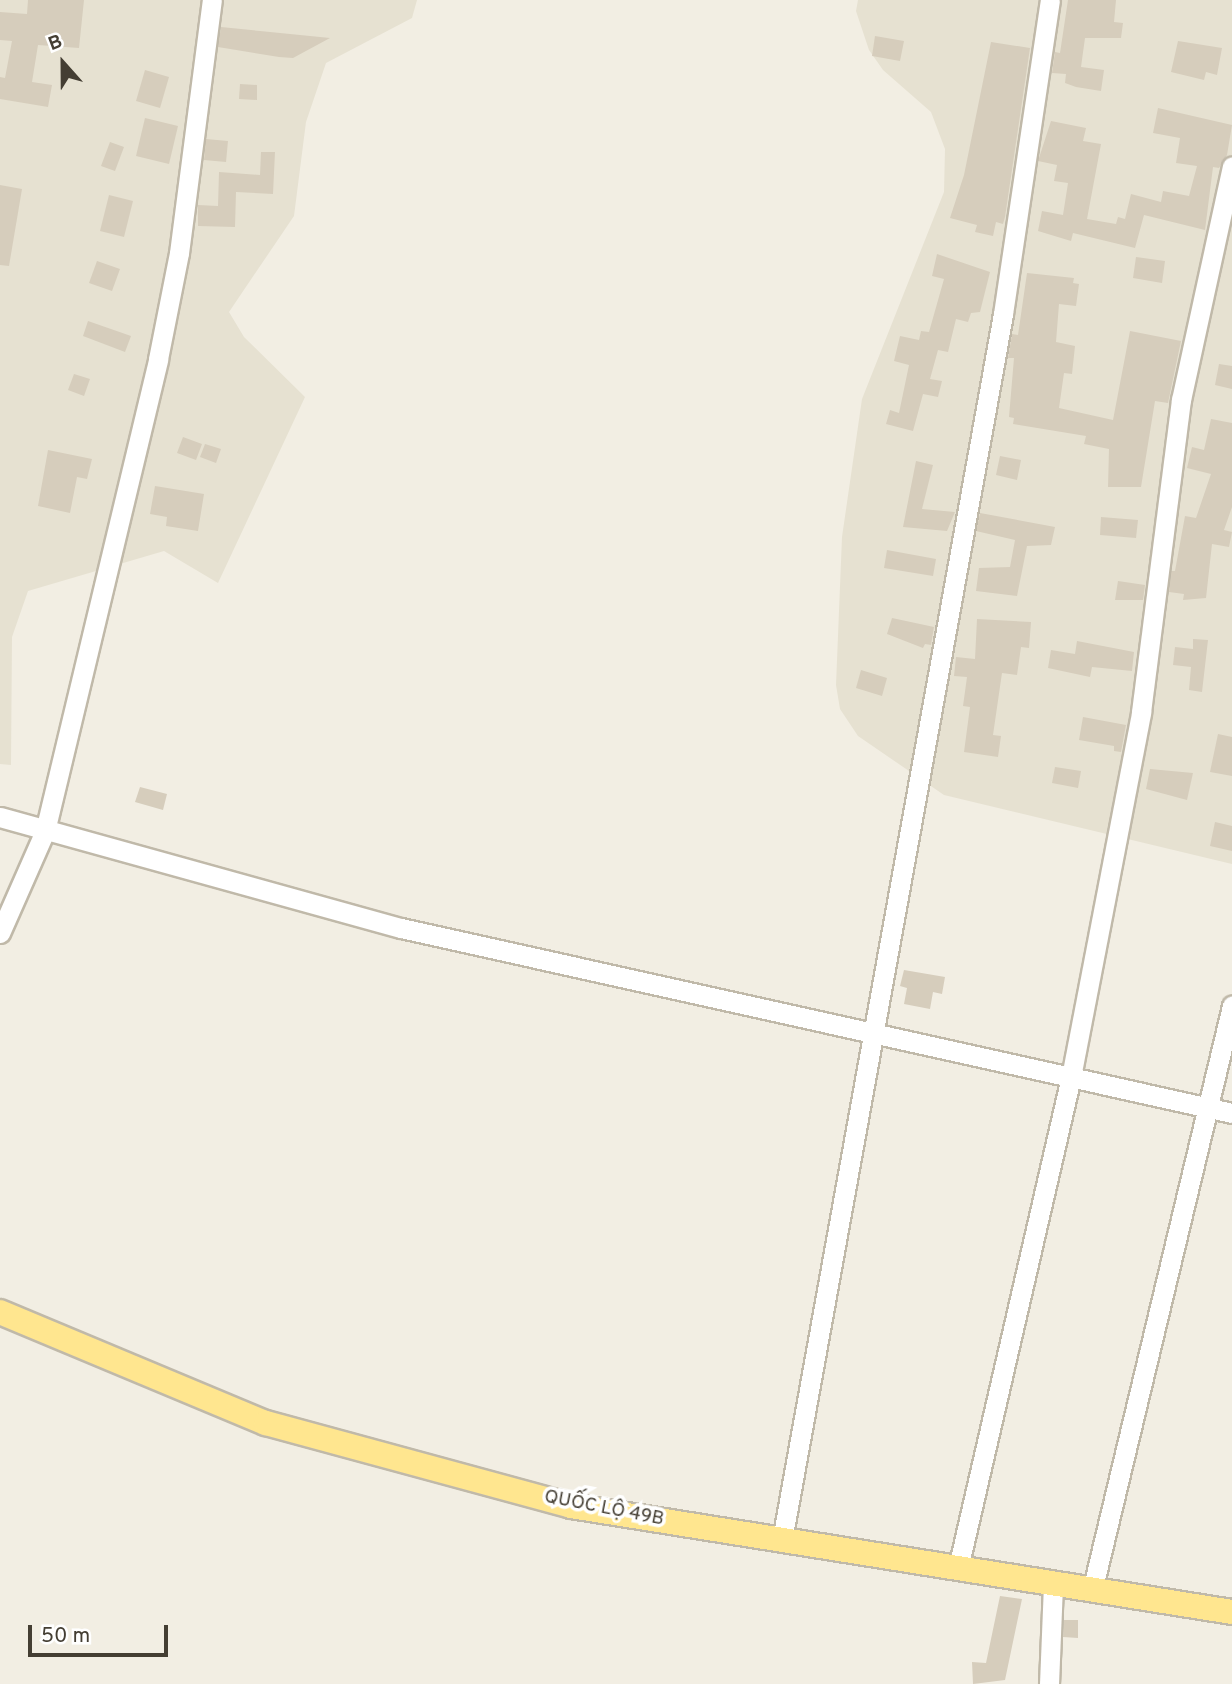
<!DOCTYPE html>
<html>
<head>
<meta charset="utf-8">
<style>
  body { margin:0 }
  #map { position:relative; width:1232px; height:1684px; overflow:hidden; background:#f2eee3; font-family:Overpass,sans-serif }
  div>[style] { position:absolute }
  .residential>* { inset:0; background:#e6e1d1 }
  .building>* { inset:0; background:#d6cdbc }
  .roads { filter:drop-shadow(2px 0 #c0b9a9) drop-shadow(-2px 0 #c0b9a9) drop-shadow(0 2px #c0b9a9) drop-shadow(0 -2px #c0b9a9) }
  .minor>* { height:19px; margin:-9.5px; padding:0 9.5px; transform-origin:9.5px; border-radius:9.5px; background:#fff }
  .major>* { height:24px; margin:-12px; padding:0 12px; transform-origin:12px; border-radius:12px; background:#ffe68f }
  span { translate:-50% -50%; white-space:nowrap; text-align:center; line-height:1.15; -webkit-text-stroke:7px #fff; paint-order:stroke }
  .street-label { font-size:19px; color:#443e33 }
  .north { position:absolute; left:28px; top:28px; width:70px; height:70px; -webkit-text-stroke:5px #fff; paint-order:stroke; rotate:339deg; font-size:19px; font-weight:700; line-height:28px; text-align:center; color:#443e33 }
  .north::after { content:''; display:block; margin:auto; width:24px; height:32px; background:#443e33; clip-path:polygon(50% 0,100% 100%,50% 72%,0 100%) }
  .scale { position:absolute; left:28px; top:1625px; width:140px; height:32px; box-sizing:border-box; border:4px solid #443e33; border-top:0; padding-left:9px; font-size:21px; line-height:24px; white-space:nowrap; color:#443e33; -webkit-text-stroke:5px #fff; paint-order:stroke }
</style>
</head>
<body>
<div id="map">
  <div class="residential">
    <i style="clip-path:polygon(0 0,417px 0,412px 18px,326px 63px,306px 122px,294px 216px,229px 312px,244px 337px,305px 397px,218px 583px,164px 551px,28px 591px,12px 637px,11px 765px,0 764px)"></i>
    <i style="clip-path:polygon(858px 0,1232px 0,1232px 864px,944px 795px,858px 736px,840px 709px,836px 685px,842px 537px,862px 399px,944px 192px,945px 149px,931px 112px,883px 70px,869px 50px,856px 11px)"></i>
  </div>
  <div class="building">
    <i style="clip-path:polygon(28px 0,84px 0,79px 48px,38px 45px,32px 82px,52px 85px,48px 107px,0 99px,0 77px,5px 78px,12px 41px,0 40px,0 12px,27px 14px)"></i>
    <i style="clip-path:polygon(1068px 0,1116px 0,1114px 22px,1123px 23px,1121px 38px,1085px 38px,1081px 67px,1104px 70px,1101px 91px,1076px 87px,1065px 83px,1066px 74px,1052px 73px,1055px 52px,1060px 53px)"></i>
    <i style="clip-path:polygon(221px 27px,260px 31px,330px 38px,293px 58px,279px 57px,218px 47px)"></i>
    <i style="clip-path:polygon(875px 36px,904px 41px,900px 61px,872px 56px)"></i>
    <i style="clip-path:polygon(1178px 41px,1222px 48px,1217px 75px,1206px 72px,1204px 80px,1171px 72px)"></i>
    <i style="clip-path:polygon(991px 42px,1030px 48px,1005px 217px,1003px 224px,996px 222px,993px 236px,975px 232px,977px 225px,950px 218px,964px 175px)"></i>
    <i style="clip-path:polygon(145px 70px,169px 77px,160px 108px,136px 101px)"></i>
    <i style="clip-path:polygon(240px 84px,257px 85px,257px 100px,239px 99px)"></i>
    <i style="clip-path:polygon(1158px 108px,1232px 125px,1227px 155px,1219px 168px,1213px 167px,1205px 230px,1144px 215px,1135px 248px,1073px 233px,1071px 241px,1038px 231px,1042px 211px,1063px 215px,1068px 183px,1054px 181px,1057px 165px,1038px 161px,1051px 121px,1086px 128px,1083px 141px,1101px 144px,1087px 219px,1116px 224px,1118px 217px,1125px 219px,1131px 194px,1161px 202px,1163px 191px,1189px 196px,1197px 166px,1176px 163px,1180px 138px,1153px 133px)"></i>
    <i style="clip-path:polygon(145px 118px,178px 126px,169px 164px,136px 156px)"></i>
    <i style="clip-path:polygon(206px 139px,228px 141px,226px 162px,204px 160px)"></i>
    <i style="clip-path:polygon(110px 142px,124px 147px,115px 171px,101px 166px)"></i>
    <i style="clip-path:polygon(261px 152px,275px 152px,273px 194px,236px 192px,235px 227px,198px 226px,198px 205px,218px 206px,219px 172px,260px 175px)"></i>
    <i style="clip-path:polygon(0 185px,22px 189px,9px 266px,0 265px)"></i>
    <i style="clip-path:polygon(109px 195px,133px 201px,124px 237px,100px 231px)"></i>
    <i style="clip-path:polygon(937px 254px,990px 272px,980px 312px,971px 313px,968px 322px,956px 319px,948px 352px,938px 350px,930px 379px,942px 381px,938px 397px,923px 394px,913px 431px,886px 424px,890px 410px,899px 413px,909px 365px,894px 361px,900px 336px,919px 340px,921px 331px,929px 332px,944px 279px,932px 276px)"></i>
    <i style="clip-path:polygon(1136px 257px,1165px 261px,1162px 283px,1133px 278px)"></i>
    <i style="clip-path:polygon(97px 261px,120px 269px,112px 291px,89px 283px)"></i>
    <i style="clip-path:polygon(1027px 273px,1074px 278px,1073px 283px,1079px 284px,1076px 306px,1059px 304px,1056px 342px,1075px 346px,1072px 374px,1064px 373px,1059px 408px,1113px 420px,1130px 331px,1181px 341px,1168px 403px,1155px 401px,1141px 487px,1108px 487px,1109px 449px,1084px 444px,1086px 436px,1013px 424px,1014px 418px,1009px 417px,1014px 358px,1008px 358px,1012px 334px,1018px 335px)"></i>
    <i style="clip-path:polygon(88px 321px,131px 336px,125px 352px,83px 336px)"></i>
    <i style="clip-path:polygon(1219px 364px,1232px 366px,1232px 389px,1215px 385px)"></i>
    <i style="clip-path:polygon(74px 374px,90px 379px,84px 396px,68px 390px)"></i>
    <i style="clip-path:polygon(1211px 419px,1232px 423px,1232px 507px,1224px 530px,1232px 532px,1229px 547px,1212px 544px,1206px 598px,1183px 600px,1184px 594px,1169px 592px,1171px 571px,1175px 571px,1185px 516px,1196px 518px,1211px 474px,1187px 468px,1192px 447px,1204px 450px)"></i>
    <i style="clip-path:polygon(183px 437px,202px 444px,196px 460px,177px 453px)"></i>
    <i style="clip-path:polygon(205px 444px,221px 449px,216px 463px,200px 457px)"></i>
    <i style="clip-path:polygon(48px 450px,92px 459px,87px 479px,77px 477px,70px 513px,38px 506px)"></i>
    <i style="clip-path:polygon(1000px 456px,1021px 460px,1017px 480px,996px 475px)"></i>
    <i style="clip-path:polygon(916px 461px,933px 465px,922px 509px,955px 512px,947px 531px,903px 527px)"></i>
    <i style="clip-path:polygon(155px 486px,204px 494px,198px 531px,166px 526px,167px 517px,150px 514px)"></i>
    <i style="clip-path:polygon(980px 513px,1055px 527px,1051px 545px,1027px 546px,1017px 596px,976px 591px,979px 568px,1010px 567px,1015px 540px,976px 531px)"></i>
    <i style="clip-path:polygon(1101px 517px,1138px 520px,1136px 538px,1100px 535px)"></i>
    <i style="clip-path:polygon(887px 550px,936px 559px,933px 576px,884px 568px)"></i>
    <i style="clip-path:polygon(1118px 581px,1145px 585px,1143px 600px,1115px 600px)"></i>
    <i style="clip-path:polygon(892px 618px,934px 627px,931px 645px,925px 644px,923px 648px,887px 634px)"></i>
    <i style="clip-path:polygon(977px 619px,1031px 622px,1029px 648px,1021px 647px,1017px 675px,1002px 673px,993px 735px,1001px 736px,998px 757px,964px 752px,970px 707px,963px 706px,967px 677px,954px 676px,956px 657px,975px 659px)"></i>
    <i style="clip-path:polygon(1193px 639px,1208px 640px,1202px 692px,1189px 690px,1191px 667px,1173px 665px,1175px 647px,1193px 649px)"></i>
    <i style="clip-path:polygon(1077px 641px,1134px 652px,1132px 671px,1092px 667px,1090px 677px,1048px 668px,1051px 650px,1075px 654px)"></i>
    <i style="clip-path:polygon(861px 670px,887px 678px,882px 696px,856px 688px)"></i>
    <i style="clip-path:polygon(1083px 717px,1126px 725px,1121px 752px,1114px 751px,1114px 746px,1079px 740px)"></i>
    <i style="clip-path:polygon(1218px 734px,1232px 737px,1232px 776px,1210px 772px)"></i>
    <i style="clip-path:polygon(1055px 767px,1081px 771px,1078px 788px,1052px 783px)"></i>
    <i style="clip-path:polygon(1150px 769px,1193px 773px,1187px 800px,1146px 789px)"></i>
    <i style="clip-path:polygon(140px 787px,167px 794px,163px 810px,135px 802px)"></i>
    <i style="clip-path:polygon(1215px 822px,1232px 826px,1232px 851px,1210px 846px)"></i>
    <i style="clip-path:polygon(904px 970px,945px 977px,942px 994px,933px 992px,930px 1009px,904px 1004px,907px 988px,900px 986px)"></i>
    <i style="clip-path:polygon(1000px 1596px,1022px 1599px,1005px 1680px,973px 1684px,972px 1662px,986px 1663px)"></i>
    <i style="clip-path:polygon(1064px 1620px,1078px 1620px,1078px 1638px,1063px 1637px)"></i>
  </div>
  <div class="roads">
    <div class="minor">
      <i style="left:0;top:817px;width:416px;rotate:15.5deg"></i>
      <i style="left:401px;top:928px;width:851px;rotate:12.55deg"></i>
      <i style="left:0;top:933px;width:111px;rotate:-66.2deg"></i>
      <i style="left:45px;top:831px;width:485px;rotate:-76.5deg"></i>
      <i style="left:158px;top:359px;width:108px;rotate:-78.8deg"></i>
      <i style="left:179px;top:253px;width:255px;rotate:-82.6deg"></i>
      <i style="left:782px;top:1540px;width:1246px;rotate:-79.78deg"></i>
      <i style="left:1003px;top:314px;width:317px;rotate:-81.5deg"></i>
      <i style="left:958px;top:1568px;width:504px;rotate:-77.04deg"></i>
      <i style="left:1071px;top:1077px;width:372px;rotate:-79.1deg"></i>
      <i style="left:1141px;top:712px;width:315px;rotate:-82.7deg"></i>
      <i style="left:1181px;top:400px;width:239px;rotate:-77.7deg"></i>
      <i style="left:1092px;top:1591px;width:602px;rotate:-76.54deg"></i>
      <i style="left:1049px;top:1684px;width:99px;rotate:-87.7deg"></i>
    </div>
    <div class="major">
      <i style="left:0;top:1312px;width:288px;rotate:22.7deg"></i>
      <i style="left:266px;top:1423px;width:316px;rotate:15.2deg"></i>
      <i style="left:571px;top:1506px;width:669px;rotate:9.11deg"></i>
    </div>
  </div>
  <div class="street-label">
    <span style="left:604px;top:1509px;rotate:11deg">QUỐC LỘ 49B</span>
  </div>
  <div class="north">B</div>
  <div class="scale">50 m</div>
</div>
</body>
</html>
